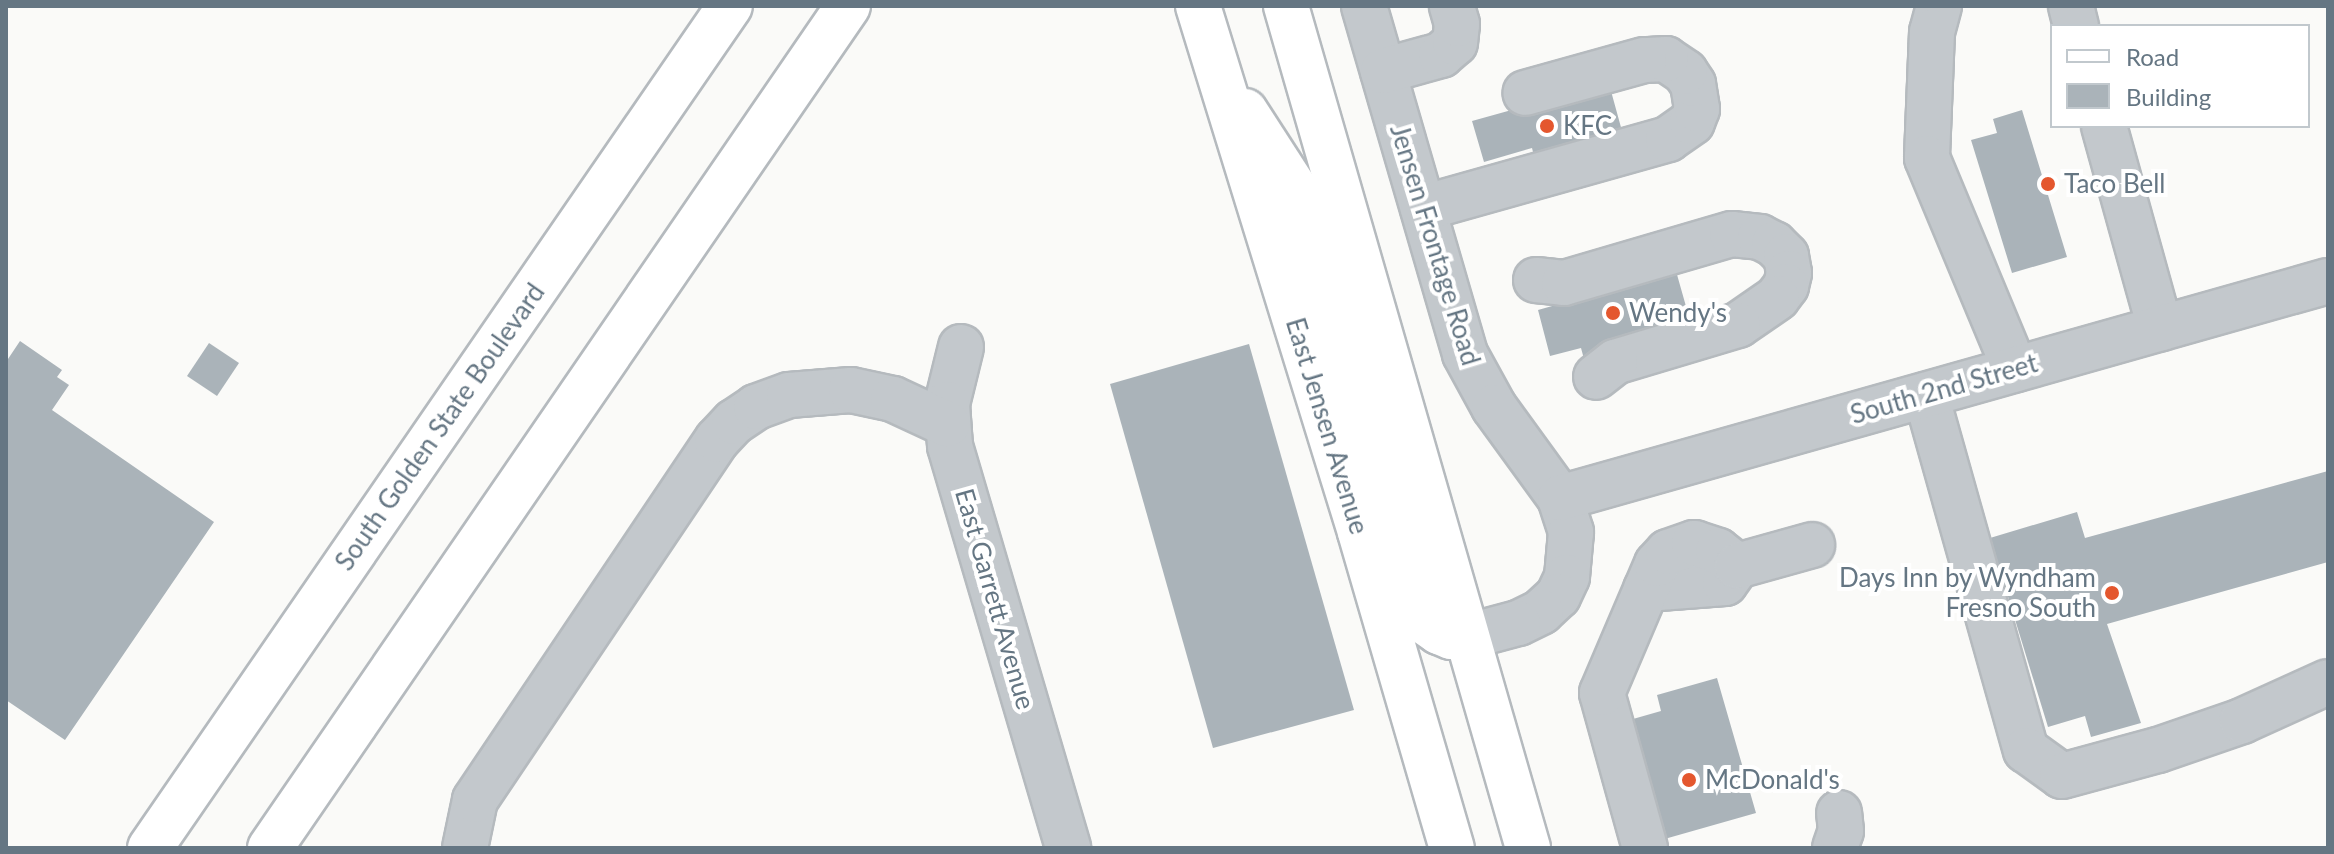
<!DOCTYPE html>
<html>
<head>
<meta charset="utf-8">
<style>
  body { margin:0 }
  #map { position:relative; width:2334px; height:854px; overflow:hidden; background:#fafaf8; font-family:Lato,sans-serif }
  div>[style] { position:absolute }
  .building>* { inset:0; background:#aab3b9 }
  .roads { filter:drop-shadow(2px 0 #b5babe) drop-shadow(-2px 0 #b5babe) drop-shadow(0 2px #b5babe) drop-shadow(0 -2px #b5babe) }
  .minor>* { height:44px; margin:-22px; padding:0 22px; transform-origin:22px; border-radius:22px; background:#c3c8cc }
  .major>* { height:44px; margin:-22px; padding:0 22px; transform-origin:22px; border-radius:22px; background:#fff }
  .dots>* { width:22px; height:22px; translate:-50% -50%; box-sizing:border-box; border:4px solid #fff; border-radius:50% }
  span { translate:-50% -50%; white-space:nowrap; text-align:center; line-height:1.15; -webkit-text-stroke:8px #fff; paint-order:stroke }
  .poi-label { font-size:26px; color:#657683 }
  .left { translate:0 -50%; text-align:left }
  .right { translate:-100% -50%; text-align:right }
  .street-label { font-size:26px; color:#657683 }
  .frame { position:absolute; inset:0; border:8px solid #657683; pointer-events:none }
  .legend { position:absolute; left:2050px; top:24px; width:260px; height:104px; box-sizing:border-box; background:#fff; border:2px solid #c1c8cd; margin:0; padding:10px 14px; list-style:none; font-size:24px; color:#657683 }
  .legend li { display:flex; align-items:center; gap:16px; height:40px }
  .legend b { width:40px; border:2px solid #c1c8cd }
</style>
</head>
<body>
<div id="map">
  <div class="building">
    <i style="clip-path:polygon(1611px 91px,1622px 131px,1534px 156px,1532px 148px,1484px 162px,1472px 121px,1555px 98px)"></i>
    <i style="clip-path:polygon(2022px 110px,2067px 257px,2012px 273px,1971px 140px,1997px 133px,1993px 119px)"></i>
    <i style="clip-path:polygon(1676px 271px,1689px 317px,1616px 338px,1619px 349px,1584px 359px,1581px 348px,1550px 356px,1538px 310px)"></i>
    <i style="clip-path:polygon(20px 341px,62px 370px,57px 377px,69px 385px,52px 410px,214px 522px,65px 740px,6px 700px,6px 362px)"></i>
    <i style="clip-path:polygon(209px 343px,239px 363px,217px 396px,187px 376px)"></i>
    <i style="clip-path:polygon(1249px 344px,1354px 710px,1213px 748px,1110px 384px)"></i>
    <i style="clip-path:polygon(2328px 471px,2328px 562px,2107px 624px,2141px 723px,2091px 737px,2085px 716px,2048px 727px,1990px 538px,2077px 512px,2085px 538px)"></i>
    <i style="clip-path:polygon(1717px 678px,1756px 813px,1661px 840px,1623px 747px,1640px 742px,1633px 719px,1661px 711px,1657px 695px)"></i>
  </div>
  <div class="roads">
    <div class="minor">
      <i style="left:1364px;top:6px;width:362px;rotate:73.8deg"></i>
      <i style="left:1465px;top:354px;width:60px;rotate:61.3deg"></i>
      <i style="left:1494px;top:407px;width:112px;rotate:54deg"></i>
      <i style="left:1560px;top:498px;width:36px;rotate:72deg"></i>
      <i style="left:1571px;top:532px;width:45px;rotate:95.1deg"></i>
      <i style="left:1567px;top:577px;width:21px;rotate:115deg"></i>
      <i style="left:1558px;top:596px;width:23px;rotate:137deg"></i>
      <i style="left:1541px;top:612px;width:25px;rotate:154deg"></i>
      <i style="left:1518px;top:623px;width:54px;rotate:164.9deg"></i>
      <i style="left:1939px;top:6px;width:27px;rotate:105deg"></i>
      <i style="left:1932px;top:32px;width:126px;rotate:92.3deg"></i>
      <i style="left:1927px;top:158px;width:229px;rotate:67.4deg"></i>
      <i style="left:2071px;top:6px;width:21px;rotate:76deg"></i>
      <i style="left:1383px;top:71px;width:60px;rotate:-15.4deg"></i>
      <i style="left:1441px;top:55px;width:18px;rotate:-41deg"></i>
      <i style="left:1455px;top:43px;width:19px;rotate:-84deg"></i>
      <i style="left:1457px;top:24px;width:19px;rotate:-106deg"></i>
      <i style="left:2104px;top:126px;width:210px;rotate:74.5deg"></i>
      <i style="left:1423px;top:208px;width:255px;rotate:-15.7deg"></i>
      <i style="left:1668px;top:139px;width:29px;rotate:-35deg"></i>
      <i style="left:1692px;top:122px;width:14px;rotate:-69deg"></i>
      <i style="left:1697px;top:109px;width:25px;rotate:-99deg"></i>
      <i style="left:1693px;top:84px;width:14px;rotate:-124deg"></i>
      <i style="left:1685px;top:72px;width:23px;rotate:-146deg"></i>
      <i style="left:1666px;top:59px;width:22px;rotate:177deg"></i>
      <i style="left:1644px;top:60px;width:123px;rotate:164.5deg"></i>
      <i style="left:1536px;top:280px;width:28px;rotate:6deg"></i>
      <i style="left:1564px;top:283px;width:175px;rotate:-16.3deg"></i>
      <i style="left:1732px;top:234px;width:28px;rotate:6deg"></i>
      <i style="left:1760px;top:237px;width:16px;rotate:27deg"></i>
      <i style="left:1774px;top:244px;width:17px;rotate:45deg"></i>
      <i style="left:1786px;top:256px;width:17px;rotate:80deg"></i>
      <i style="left:1789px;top:273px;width:13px;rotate:103deg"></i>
      <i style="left:1786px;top:286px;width:15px;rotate:127deg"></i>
      <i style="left:1777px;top:298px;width:47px;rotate:145.3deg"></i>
      <i style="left:1738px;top:325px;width:128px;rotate:163.3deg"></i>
      <i style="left:1615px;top:362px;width:24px;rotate:142deg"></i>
      <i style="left:961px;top:347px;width:59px;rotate:103.8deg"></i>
      <i style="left:947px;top:404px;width:42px;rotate:85.9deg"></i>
      <i style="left:950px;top:446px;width:419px;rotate:73.6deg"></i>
      <i style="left:1926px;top:395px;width:369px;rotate:74.3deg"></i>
      <i style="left:2026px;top:750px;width:44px;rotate:35.8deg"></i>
      <i style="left:2062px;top:776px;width:99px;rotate:-15.2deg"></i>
      <i style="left:2158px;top:750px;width:89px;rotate:-19deg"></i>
      <i style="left:2242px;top:721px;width:94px;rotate:-24.4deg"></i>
      <i style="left:1560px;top:498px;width:798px;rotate:-15.78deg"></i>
      <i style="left:1646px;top:589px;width:79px;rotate:-4.3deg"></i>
      <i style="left:1725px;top:583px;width:21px;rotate:-55deg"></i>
      <i style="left:465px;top:848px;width:49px;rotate:-78.2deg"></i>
      <i style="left:475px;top:800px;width:434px;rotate:-56.1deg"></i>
      <i style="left:717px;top:440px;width:25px;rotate:-47deg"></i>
      <i style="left:734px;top:422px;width:27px;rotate:-34deg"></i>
      <i style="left:756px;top:407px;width:35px;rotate:-20deg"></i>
      <i style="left:789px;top:395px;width:62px;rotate:-4.6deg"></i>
      <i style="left:851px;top:390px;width:43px;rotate:12.1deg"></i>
      <i style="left:893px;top:399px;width:60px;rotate:24.8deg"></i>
      <i style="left:1645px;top:848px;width:161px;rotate:-105.5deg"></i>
      <i style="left:1602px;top:693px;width:140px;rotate:-66.9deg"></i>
      <i style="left:1657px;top:564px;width:16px;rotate:-47deg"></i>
      <i style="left:1668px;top:552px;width:28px;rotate:-19deg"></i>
      <i style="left:1694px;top:543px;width:25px;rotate:18deg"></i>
      <i style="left:1718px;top:551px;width:24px;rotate:38deg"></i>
      <i style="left:1737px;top:566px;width:78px;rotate:-15.6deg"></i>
      <i style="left:1835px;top:848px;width:18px;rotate:-71deg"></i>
      <i style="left:1841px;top:831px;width:18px;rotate:-96deg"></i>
    </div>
    <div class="major">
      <i style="left:1198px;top:6px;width:550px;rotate:72.88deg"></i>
      <i style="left:1360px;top:532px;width:329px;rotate:73.8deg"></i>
      <i style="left:1286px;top:6px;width:876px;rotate:73.96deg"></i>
      <i style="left:1245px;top:111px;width:98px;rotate:57.1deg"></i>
      <i style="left:1298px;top:193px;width:431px;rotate:73.8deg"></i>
      <i style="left:1418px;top:607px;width:18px;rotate:63deg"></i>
      <i style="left:1426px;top:623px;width:16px;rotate:35deg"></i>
      <i style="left:1439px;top:632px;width:13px;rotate:23deg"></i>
      <i style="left:1451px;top:637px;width:15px"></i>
      <i style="left:150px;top:848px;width:1022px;rotate:-55.44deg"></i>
      <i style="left:270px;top:848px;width:1021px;rotate:-55.53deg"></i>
    </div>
  </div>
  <div class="dots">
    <i style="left:1547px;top:126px;background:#e4572e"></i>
    <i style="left:2048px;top:184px;background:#e4572e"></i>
    <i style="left:1613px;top:313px;background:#e4572e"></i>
    <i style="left:2112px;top:593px;background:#e4572e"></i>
    <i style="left:1689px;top:780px;background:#e4572e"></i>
  </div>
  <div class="poi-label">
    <span class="left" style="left:1563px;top:126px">KFC</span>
    <span class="left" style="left:2064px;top:184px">Taco Bell</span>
    <span class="left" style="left:1629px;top:313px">Wendy's</span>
    <span class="right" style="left:2096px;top:593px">Days Inn by Wyndham<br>Fresno South</span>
    <span class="left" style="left:1705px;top:780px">McDonald's</span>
  </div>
  <div class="street-label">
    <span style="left:1435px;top:245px;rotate:73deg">Jensen Frontage Road</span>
    <span style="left:1944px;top:389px;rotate:-16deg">South 2nd Street</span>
    <span style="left:1327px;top:426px;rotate:73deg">East Jensen Avenue</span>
    <span style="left:440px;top:427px;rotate:-55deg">South Golden State Boulevard</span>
    <span style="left:995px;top:599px;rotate:74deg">East Garrett Avenue</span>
  </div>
  <div class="frame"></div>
  <ul class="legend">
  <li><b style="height:10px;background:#fff"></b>Road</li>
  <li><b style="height:22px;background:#aab3b9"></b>Building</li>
  </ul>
</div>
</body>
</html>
